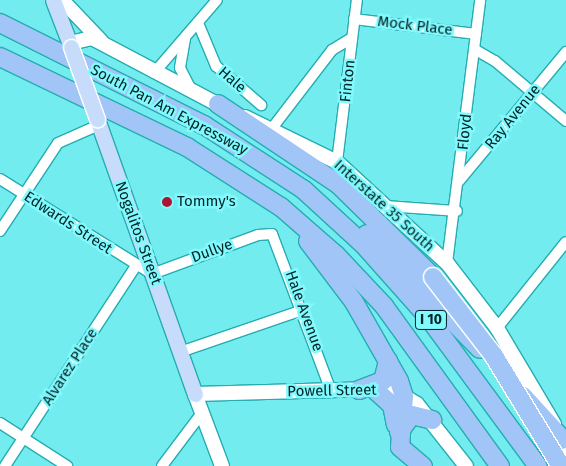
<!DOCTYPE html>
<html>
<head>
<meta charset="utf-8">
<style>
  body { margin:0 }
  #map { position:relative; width:566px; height:466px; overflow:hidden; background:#73ecf0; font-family:"Fira Sans",sans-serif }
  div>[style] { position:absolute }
  .roads { filter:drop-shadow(1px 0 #25adb1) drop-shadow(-1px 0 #25adb1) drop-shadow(0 1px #25adb1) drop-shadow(0 -1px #25adb1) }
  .street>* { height:10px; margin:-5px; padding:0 5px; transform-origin:5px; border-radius:5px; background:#fff }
  .secondary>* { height:14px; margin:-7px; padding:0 7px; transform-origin:7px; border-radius:7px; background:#fff }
  .primary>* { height:15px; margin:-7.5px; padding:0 7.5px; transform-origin:7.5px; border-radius:7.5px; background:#c7dcfb }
  .highway>* { height:18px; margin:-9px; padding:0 9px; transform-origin:9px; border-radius:9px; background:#a2c5f8 }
  .bridges { filter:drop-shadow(1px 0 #fff) drop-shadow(-1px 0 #fff) drop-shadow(0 1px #fff) drop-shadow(0 -1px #fff) }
  .primary-bridge>* { height:15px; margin:-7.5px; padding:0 7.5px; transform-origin:7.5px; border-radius:7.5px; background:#c7dcfb }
  .highway-bridge>* { height:18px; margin:-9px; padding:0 9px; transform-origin:9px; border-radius:9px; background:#a2c5f8 }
  .dots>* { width:14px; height:14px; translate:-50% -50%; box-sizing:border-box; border:2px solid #81f9fd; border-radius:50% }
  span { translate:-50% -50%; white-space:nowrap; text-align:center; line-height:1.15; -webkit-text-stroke:5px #81f9fd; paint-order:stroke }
  .shield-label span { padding:1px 4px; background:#81f9fd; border:1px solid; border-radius:4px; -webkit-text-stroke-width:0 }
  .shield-label { font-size:14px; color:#002426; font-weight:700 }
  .street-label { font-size:15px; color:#002426 }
  .poi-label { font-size:15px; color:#002426 }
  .left { translate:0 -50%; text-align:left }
</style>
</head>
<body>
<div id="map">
  <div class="roads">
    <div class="street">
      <i style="left:354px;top:19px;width:123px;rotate:7deg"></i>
      <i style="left:198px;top:23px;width:47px;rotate:67.3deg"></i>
      <i style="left:216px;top:66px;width:60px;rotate:40.9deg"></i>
      <i style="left:185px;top:39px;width:29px;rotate:100deg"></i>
      <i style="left:180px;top:68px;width:22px;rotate:63deg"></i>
      <i style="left:474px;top:49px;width:24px;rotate:30deg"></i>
      <i style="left:495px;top:61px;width:93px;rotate:40.2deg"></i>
      <i style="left:154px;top:73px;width:96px;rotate:-49.2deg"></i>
      <i style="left:273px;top:127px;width:97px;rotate:-52.5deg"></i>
      <i style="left:332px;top:50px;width:23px;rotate:-31deg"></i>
      <i style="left:337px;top:162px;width:163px;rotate:-83deg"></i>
      <i style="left:0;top:179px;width:179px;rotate:32deg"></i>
      <i style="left:152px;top:274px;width:113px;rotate:-20.2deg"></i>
      <i style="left:258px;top:235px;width:14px;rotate:-4deg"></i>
      <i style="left:272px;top:234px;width:168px;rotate:69.4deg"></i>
      <i style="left:459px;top:181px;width:168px;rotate:-50.3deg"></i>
      <i style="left:387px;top:206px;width:70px;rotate:4.1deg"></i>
      <i style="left:0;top:231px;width:105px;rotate:-56.6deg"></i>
      <i style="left:58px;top:143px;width:45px;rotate:-23.7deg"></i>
      <i style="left:447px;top:263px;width:265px;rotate:-82.8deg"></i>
      <i style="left:497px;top:328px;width:110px;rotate:-51.3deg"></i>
      <i style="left:180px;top:352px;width:130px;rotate:-18.9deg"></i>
      <i style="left:0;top:423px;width:80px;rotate:32.7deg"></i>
      <i style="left:5px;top:466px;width:238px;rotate:-56.8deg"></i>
      <i style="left:162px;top:466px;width:66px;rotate:-53deg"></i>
    </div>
    <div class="secondary">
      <i style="left:62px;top:0;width:57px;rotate:46.4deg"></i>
      <i style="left:70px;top:43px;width:23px;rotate:-13deg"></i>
      <i style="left:92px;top:38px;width:150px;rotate:27.8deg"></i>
      <i style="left:245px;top:117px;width:102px;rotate:26.1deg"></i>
      <i style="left:337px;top:162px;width:149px;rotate:42.6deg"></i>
      <i style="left:447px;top:263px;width:82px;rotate:52.4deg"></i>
      <i style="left:497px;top:328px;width:112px;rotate:59.3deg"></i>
      <i style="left:563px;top:440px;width:21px;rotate:82deg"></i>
      <i style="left:222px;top:466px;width:77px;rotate:-110.6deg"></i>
      <i style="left:195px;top:394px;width:179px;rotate:-1.6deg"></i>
      <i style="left:374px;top:389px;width:31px;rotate:13deg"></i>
      <i style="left:404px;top:396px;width:15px;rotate:32deg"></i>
      <i style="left:417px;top:404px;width:79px;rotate:51.7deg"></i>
    </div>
    <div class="primary">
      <i style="left:53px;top:0;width:50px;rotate:69deg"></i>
      <i style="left:97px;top:119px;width:292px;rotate:70.4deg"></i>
    </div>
    <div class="highway">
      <i style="left:0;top:23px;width:228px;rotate:26.6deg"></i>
      <i style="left:204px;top:125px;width:119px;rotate:33deg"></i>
      <i style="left:304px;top:190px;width:80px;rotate:42.5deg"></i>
      <i style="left:363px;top:244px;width:98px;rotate:48.3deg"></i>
      <i style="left:428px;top:317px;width:185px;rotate:53.6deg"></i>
      <i style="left:0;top:57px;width:208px;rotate:25.7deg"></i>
      <i style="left:187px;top:147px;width:112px;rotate:32.6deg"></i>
      <i style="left:281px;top:207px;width:73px;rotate:41.1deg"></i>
      <i style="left:336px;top:255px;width:70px;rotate:46.7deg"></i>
      <i style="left:384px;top:306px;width:198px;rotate:54.1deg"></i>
      <i style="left:218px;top:104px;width:144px;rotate:33.7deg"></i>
      <i style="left:338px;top:184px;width:133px;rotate:44.4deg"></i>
      <i style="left:367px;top:234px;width:161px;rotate:45.5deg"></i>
      <i style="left:308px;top:241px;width:76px;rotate:53deg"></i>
      <i style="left:354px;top:302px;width:91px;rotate:60.3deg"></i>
      <i style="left:399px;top:381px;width:16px;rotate:72deg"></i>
      <i style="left:404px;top:396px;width:51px;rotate:94.5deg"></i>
      <i style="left:400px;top:447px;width:30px;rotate:40deg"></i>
      <i style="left:374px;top:389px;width:24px;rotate:42deg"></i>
      <i style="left:392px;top:405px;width:20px;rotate:79deg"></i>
      <i style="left:359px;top:390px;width:26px;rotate:-21deg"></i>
      <i style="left:383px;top:381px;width:21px;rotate:-76deg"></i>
      <i style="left:523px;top:396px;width:59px;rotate:47.7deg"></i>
      <i style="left:399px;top:432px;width:21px;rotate:-53deg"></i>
      <i style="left:412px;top:415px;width:21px;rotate:14deg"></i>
    </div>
  </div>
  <div class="bridges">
    <div class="primary-bridge">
      <i style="left:71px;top:47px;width:77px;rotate:70.1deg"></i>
    </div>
    <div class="highway-bridge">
      <i style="left:433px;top:277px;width:100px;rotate:52.3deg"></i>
      <i style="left:494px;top:356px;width:129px;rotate:58.7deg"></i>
    </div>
  </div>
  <div class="dots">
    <i style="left:167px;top:202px;background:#ab1533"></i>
  </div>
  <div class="shield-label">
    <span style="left:431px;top:320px">I 10</span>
  </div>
  <div class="street-label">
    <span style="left:415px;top:26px;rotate:7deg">Mock Place</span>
    <span style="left:232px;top:80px;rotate:41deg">Hale</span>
    <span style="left:348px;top:81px;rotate:-84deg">Finton</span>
    <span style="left:169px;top:110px;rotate:28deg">South Pan Am Expressway</span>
    <span style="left:513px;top:117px;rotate:-51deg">Ray Avenue</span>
    <span style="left:465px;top:132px;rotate:-84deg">Floyd</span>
    <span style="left:384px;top:206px;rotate:42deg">Interstate 35 South</span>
    <span style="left:68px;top:223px;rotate:33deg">Edwards Street</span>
    <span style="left:138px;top:233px;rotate:70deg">Nogalitos Street</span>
    <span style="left:212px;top:251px;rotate:-20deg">Dullye</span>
    <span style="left:304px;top:311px;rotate:70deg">Hale Avenue</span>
    <span style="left:70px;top:367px;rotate:-57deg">Alvarez Place</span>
    <span style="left:332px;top:391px;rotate:-1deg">Powell Street</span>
  </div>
  <div class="poi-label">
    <span class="left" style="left:177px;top:202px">Tommy's</span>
  </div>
</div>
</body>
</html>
